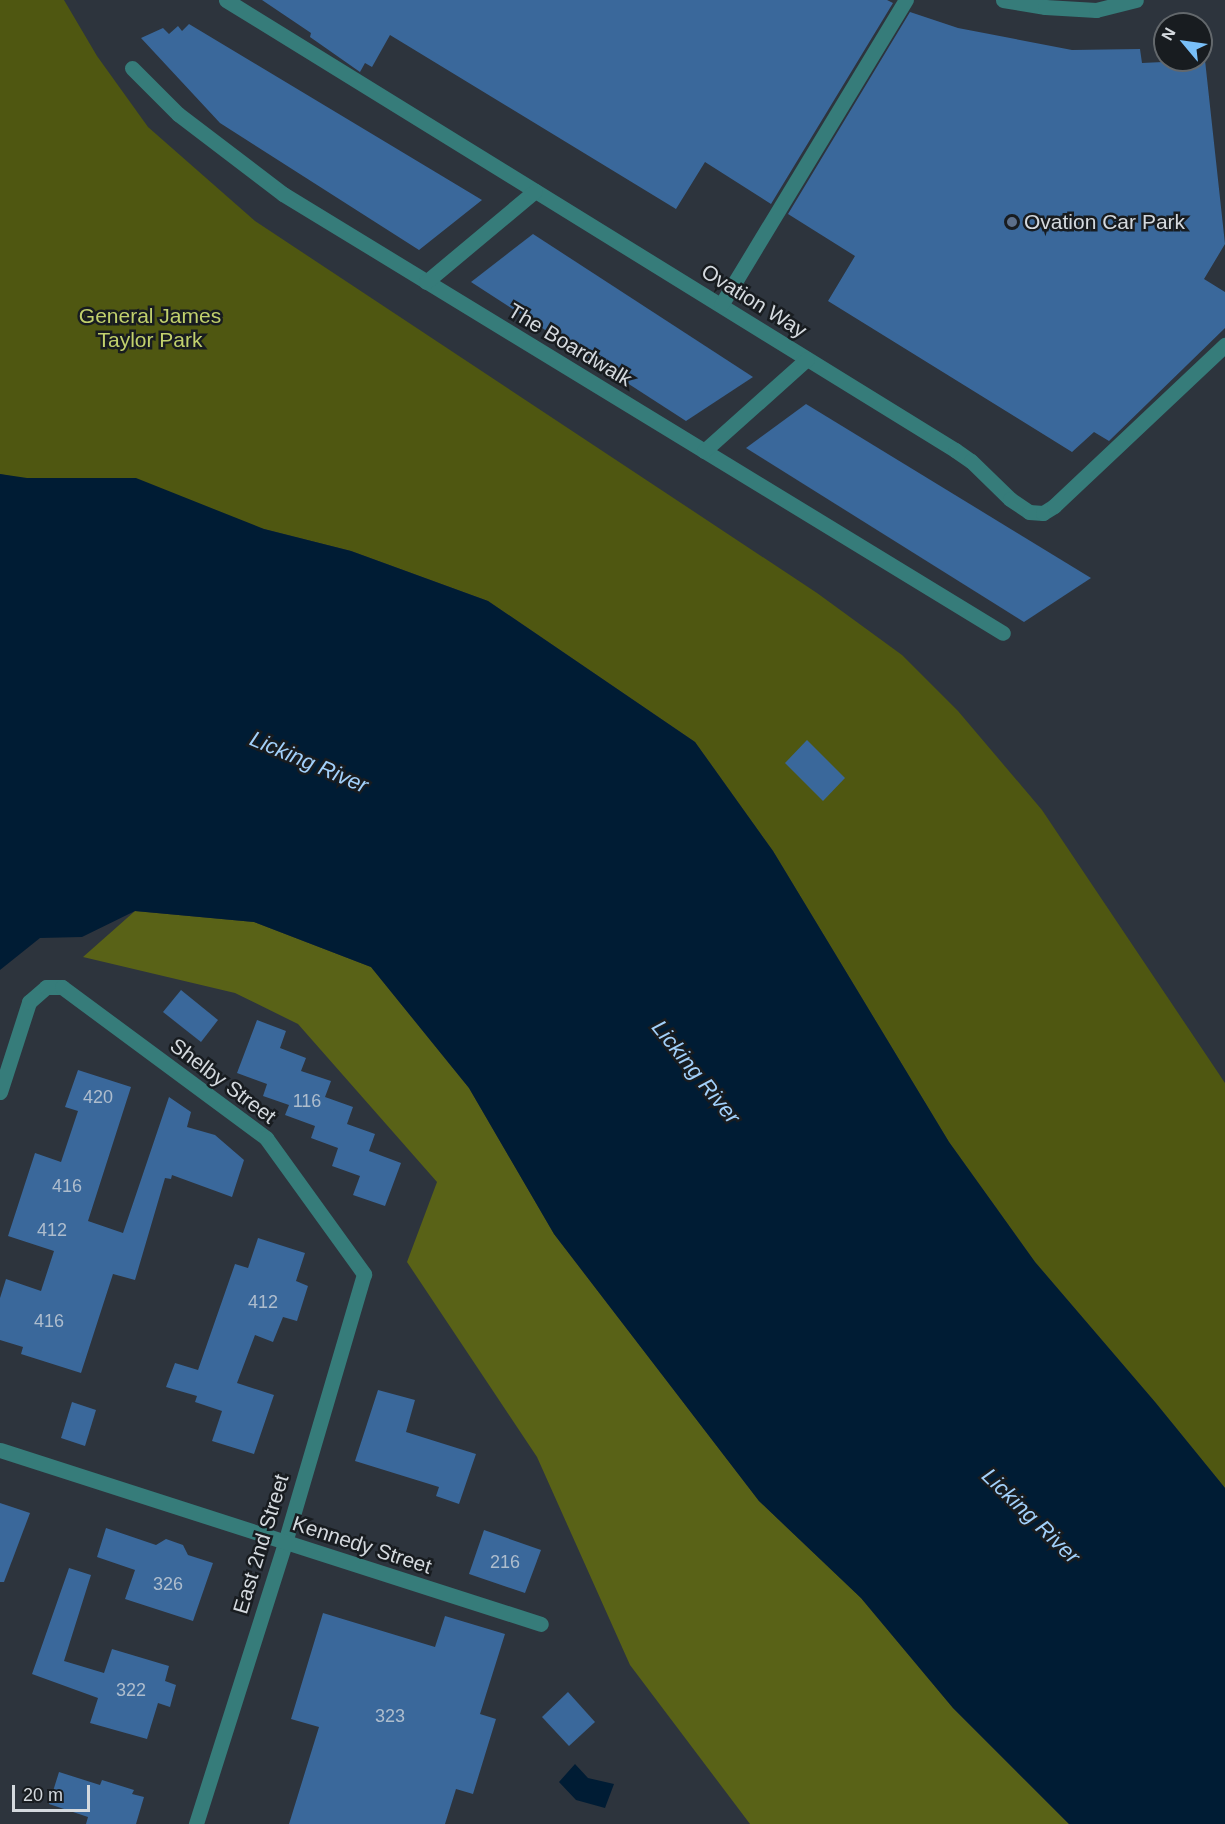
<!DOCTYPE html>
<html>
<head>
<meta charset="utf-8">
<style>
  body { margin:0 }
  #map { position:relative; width:1225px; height:1824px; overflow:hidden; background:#2d343d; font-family:Arial,sans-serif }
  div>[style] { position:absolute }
  .green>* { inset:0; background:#4f5711 }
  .forest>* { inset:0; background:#596217 }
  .water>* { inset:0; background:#001c34 }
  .building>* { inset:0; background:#3a689b }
  .minor>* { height:15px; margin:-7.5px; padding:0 7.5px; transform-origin:7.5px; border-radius:7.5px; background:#367c7a }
  .dots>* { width:16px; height:16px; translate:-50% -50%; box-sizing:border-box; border:3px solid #181c20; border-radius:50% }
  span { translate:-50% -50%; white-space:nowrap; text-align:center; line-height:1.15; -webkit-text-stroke:5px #181c20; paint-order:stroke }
  .number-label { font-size:18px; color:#aebdcd }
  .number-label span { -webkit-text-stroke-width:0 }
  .poi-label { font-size:21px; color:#d4d9de }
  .left { translate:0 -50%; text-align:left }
  .street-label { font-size:21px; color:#d4d9de }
  .park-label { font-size:21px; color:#c1d06c }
  .water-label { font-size:22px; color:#a2d0fa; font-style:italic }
  .north { position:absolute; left:1153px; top:12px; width:60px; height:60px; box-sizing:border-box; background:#181c20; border:2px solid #63686c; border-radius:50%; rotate:299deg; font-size:16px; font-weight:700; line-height:24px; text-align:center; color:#d4d9de }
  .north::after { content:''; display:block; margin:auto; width:21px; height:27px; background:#79bff8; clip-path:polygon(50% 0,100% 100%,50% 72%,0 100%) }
  .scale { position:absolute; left:12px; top:1785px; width:78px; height:27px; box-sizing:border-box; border:3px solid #d4d9de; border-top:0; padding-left:8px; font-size:18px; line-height:21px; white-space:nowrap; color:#d4d9de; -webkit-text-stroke:4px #181c20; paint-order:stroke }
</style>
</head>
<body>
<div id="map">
  <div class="green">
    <i style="clip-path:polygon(0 0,64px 0,97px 56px,148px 127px,255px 221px,817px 593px,902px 655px,958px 711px,1042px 810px,1225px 1083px,1225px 1488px,1155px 1402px,1035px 1262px,949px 1142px,773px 851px,695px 742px,488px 601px,351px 551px,264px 529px,0 474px)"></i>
  </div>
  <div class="forest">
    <i style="clip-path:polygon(135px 911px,254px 922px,371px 967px,469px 1088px,554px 1234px,759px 1501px,861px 1598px,953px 1708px,1069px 1824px,750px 1824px,630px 1665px,537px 1457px,407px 1262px,437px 1182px,298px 1024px,235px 993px,83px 957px)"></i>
  </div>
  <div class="water">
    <i style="clip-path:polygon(0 474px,27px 478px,136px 478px,264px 529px,351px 551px,488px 601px,695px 742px,773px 851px,949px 1142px,1035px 1262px,1155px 1402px,1225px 1488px,1225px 1824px,1069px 1824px,953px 1708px,861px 1598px,759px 1501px,554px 1234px,469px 1088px,371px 967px,254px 922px,135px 911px,82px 937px,40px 938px,0 970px)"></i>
    <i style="clip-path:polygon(575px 1764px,588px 1778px,614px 1784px,605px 1808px,576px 1800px,559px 1782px)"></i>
  </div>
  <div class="building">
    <i style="clip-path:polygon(262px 0,887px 0,893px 3px,771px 204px,705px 162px,676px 209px,390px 35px,372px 67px,365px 63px,360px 72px,310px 37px,311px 33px)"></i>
    <i style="clip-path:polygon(910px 12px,958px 28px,1072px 50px,1140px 49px,1142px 63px,1205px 60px,1225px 244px,1204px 279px,1225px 292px,1225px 328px,1109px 441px,1094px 432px,1072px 452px,828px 301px,855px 256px,788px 214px)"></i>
    <i style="clip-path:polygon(189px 24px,482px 200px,419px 250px,220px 123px,141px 38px,163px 28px,169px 34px,178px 26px,182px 31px)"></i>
    <i style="clip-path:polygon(533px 234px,753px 377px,686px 421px,471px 282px)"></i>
    <i style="clip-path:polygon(806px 404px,1091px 578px,1024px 622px,746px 448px)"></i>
    <i style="clip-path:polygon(807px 740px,845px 778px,823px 801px,785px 763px)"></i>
    <i style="clip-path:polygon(181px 990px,218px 1020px,201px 1042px,163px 1012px)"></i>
    <i style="clip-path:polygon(257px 1020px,286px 1031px,280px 1048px,306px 1058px,301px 1071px,331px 1081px,325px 1097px,353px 1107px,347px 1124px,375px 1134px,369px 1151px,401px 1163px,385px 1206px,353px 1195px,360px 1176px,332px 1166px,338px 1148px,311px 1138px,315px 1126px,285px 1115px,289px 1105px,263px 1096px,267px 1084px,237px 1073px)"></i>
    <i style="clip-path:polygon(78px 1070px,131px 1087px,88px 1221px,123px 1233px,169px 1097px,191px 1112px,187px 1127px,215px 1135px,244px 1160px,232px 1197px,172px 1175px,171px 1179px,165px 1178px,135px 1280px,113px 1274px,81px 1373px,21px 1354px,23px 1347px,0 1340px,0 1298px,6px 1279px,41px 1291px,54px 1251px,8px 1236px,35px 1153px,61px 1162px,78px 1111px,65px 1107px)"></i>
    <i style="clip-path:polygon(258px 1238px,305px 1253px,296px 1281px,308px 1286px,297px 1321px,283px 1317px,273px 1342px,255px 1335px,237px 1383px,274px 1395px,254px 1454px,212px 1441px,222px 1411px,195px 1402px,197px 1396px,166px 1387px,175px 1363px,198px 1370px,235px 1264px,248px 1268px)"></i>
    <i style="clip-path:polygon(378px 1390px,415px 1400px,406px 1432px,476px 1454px,459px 1504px,436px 1496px,439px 1487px,355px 1461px)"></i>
    <i style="clip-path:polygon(72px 1402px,96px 1410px,85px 1446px,61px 1438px)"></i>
    <i style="clip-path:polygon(0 1503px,30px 1513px,4px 1582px,0 1582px)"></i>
    <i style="clip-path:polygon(106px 1528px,156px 1545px,166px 1539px,183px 1545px,188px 1555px,213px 1563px,193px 1621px,125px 1599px,135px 1570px,97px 1557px)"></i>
    <i style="clip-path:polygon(484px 1530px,541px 1550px,525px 1593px,469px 1574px)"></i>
    <i style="clip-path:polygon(69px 1568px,91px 1575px,64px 1661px,104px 1673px,112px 1649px,169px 1666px,165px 1681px,176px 1685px,170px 1707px,158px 1703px,147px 1739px,90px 1723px,98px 1698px,32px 1674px)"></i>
    <i style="clip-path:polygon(323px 1613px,435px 1647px,445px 1616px,505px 1634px,480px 1714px,496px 1719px,473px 1794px,456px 1789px,445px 1824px,289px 1824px,319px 1727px,291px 1719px)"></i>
    <i style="clip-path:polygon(568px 1692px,595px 1722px,569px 1746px,542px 1717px)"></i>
    <i style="clip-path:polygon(59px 1772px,100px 1785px,102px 1780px,134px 1790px,132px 1794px,144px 1797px,136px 1824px,86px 1824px,88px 1817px,49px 1804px)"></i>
  </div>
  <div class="minor">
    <i style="left:226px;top:0;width:857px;rotate:31.69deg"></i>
    <i style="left:955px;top:450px;width:19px;rotate:35deg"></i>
    <i style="left:971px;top:461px;width:54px;rotate:44.3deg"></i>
    <i style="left:1010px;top:499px;width:23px;rotate:34deg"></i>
    <i style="left:1029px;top:512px;width:14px;rotate:4deg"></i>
    <i style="left:1043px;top:513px;width:13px;rotate:-32deg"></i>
    <i style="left:1054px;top:506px;width:235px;rotate:-43.3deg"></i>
    <i style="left:1003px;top:0;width:43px;rotate:9.5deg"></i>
    <i style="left:1045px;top:7px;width:51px;rotate:3.4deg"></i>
    <i style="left:1096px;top:10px;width:41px;rotate:-14deg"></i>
    <i style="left:132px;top:68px;width:65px;rotate:45deg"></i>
    <i style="left:178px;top:114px;width:132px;rotate:37.3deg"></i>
    <i style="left:283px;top:194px;width:843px;rotate:31.37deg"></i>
    <i style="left:426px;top:282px;width:142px;rotate:-39.9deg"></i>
    <i style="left:721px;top:305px;width:357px;rotate:-58.8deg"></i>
    <i style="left:704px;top:451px;width:138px;rotate:-41.8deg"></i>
    <i style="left:0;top:1092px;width:95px;rotate:-72.1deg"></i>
    <i style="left:29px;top:1002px;width:23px;rotate:-41deg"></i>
    <i style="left:46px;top:987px;width:16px"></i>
    <i style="left:62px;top:987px;width:254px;rotate:36.5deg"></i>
    <i style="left:266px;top:1138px;width:168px;rotate:54.2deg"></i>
    <i style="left:364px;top:1274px;width:280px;rotate:106.4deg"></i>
    <i style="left:285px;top:1543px;width:295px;rotate:107.6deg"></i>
    <i style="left:0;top:1450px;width:568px;rotate:17.83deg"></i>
  </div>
  <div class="dots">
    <i style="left:1012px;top:222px;background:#5c6f8a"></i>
  </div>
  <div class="number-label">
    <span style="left:98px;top:1097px">420</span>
    <span style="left:307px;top:1101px">116</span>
    <span style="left:67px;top:1186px">416</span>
    <span style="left:52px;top:1230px">412</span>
    <span style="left:263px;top:1302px">412</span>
    <span style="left:49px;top:1321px">416</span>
    <span style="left:505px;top:1562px">216</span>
    <span style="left:168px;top:1584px">326</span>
    <span style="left:131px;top:1690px">322</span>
    <span style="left:390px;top:1716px">323</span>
  </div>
  <div class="poi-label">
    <span class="left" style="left:1024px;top:222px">Ovation Car Park</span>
  </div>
  <div class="street-label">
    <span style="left:754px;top:301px;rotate:32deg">Ovation Way</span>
    <span style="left:570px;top:345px;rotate:31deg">The Boardwalk</span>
    <span style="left:223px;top:1081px;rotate:37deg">Shelby Street</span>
    <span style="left:261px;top:1544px;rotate:-73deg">East 2nd Street</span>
    <span style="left:362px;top:1545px;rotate:18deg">Kennedy Street</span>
  </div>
  <div class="park-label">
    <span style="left:150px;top:328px">General James<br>Taylor Park</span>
  </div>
  <div class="water-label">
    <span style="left:309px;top:762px;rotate:23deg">Licking River</span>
    <span style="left:696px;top:1072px;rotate:51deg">Licking River</span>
    <span style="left:1031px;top:1516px;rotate:44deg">Licking River</span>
  </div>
  <div class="north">N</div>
  <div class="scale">20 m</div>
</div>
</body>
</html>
